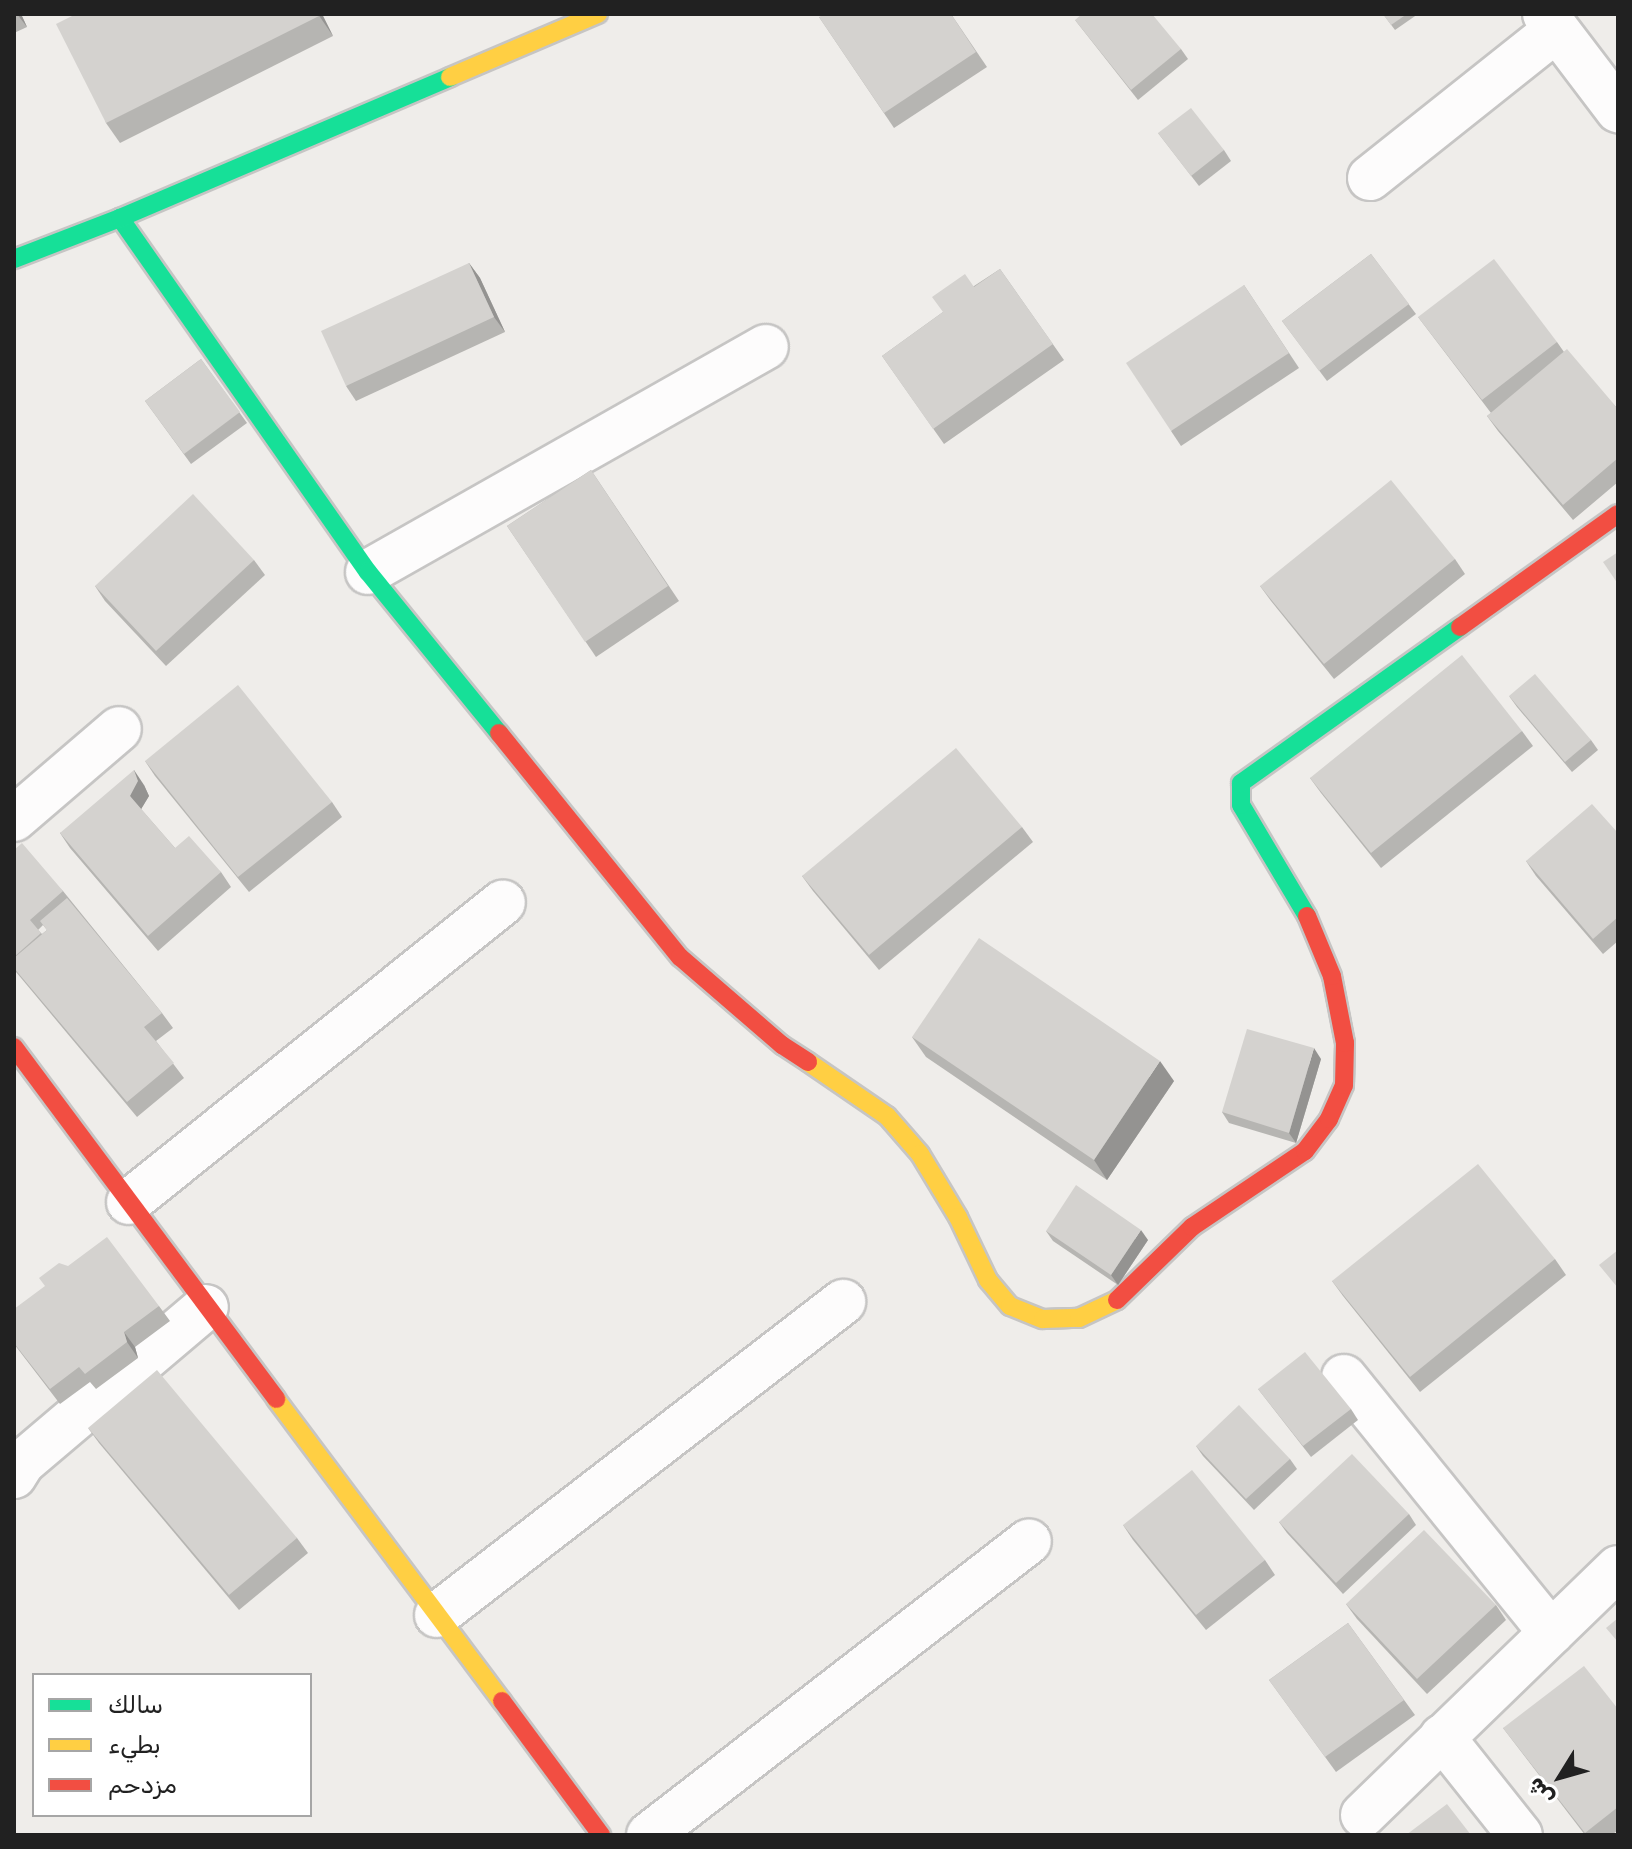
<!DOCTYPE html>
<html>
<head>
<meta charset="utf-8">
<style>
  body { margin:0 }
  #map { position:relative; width:1632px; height:1849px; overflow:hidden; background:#efedea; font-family:Rubik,Vazirmatn,sans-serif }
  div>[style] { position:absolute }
  .roads { filter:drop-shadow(2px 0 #c6c5c4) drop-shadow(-2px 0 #c6c5c4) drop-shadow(0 2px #c6c5c4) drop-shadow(0 -2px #c6c5c4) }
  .street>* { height:44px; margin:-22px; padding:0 22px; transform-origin:22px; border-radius:22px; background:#fdfcfc }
  .fast>* { height:18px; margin:-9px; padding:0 9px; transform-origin:9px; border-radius:9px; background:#16e098 }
  .slow>* { height:18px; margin:-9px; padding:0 9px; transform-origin:9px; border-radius:9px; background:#ffcf43 }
  .jam>* { height:18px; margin:-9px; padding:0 9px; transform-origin:9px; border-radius:9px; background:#f24e42 }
  .wall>* { inset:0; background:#b6b5b2 }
  .shaded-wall>* { inset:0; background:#949391 }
  .building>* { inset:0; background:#d4d2cf }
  span { translate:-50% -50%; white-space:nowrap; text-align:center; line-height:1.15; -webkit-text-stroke:6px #fff; paint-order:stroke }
  .frame { position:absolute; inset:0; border:16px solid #212121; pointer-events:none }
  .legend { position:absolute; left:32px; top:1673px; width:280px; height:144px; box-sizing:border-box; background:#fff; border:2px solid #a6a6a6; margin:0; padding:10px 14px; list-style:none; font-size:24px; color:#212121 }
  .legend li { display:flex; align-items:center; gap:16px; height:40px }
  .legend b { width:40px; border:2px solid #a6a6a6 }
  .north { position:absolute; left:1520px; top:1737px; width:80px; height:80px; -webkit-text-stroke:6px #fff; paint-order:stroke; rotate:233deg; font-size:22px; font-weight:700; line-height:32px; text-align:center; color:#212121 }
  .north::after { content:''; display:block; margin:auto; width:28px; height:36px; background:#212121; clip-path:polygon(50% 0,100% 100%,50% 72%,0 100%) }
</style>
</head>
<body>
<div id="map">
  <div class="roads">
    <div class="street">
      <i style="left:1545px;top:14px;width:121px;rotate:52.8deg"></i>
      <i style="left:1370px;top:178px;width:238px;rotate:-38.5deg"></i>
      <i style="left:368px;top:572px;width:457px;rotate:-29.5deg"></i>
      <i style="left:14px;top:819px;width:138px;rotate:-40.6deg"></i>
      <i style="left:129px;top:1202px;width:479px;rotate:-38.7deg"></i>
      <i style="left:1344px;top:1377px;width:329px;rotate:51deg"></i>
      <i style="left:14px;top:1476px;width:15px;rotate:-58deg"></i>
      <i style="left:22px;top:1463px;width:241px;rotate:-40.3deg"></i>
      <i style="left:437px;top:1615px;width:513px;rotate:-37.63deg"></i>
      <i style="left:1442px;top:1737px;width:125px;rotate:51.5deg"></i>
      <i style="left:1363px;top:1815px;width:355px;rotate:-44.1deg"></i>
      <i style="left:649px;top:1835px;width:480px;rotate:-37.7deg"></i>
    </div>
    <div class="fast">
      <i style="left:120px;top:218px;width:432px;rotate:55deg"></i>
      <i style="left:368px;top:572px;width:208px;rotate:50.9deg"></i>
      <i style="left:14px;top:259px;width:114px;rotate:-21.1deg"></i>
      <i style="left:120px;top:218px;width:359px;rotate:-23.1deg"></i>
      <i style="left:1307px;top:916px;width:129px;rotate:-120.7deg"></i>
      <i style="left:1241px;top:805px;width:22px;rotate:-90deg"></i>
      <i style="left:1241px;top:783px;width:269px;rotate:-35.5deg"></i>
    </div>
    <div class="slow">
      <i style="left:450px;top:77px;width:161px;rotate:-23.1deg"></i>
      <i style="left:808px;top:1062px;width:96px;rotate:34.4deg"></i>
      <i style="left:887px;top:1116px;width:50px;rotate:49deg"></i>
      <i style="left:920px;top:1154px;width:74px;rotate:58.9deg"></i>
      <i style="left:958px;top:1217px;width:70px;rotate:64.5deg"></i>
      <i style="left:988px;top:1280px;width:34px;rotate:50deg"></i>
      <i style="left:1010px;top:1306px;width:35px;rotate:22deg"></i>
      <i style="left:1043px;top:1319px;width:36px;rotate:-2deg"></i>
      <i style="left:1079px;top:1318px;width:42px;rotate:-25.3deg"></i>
      <i style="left:276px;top:1399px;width:377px;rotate:53.2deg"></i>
    </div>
    <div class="jam">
      <i style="left:1460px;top:627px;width:194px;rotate:-35.6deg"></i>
      <i style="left:499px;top:733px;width:288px;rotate:51.1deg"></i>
      <i style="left:680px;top:957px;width:135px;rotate:40.8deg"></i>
      <i style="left:782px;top:1045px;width:31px;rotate:33deg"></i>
      <i style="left:14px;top:1047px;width:439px;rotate:53.3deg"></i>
      <i style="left:1117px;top:1300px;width:105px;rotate:-44.2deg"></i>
      <i style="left:1192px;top:1227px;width:136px;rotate:-33.9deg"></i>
      <i style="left:1305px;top:1151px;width:40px;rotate:-53deg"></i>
      <i style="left:1329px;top:1119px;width:37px;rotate:-66deg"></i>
      <i style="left:1344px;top:1085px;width:42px;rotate:-88.6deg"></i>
      <i style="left:1345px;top:1043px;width:68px;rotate:-101deg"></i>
      <i style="left:1332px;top:976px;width:65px;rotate:-112.6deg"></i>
      <i style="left:502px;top:1701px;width:167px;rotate:53.5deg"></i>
    </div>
  </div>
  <div class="wall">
    <i style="clip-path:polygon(14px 14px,21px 14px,27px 27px,14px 33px)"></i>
    <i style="clip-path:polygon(76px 14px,322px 14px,333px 36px,120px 143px,106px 123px)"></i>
    <i style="clip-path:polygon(951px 14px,987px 67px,894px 128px,819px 17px)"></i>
    <i style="clip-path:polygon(1383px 14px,1418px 14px,1395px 30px)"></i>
    <i style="clip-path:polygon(1075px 20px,1181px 49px,1188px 59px,1138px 100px)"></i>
    <i style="clip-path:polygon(1158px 133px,1224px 150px,1231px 161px,1199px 186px)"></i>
    <i style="clip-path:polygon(1371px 254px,1416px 314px,1327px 381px,1282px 321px)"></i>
    <i style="clip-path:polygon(469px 263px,480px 278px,505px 332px,356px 401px,346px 386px)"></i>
    <i style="clip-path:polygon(1000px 269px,1064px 360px,944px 444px,882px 356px,943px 312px,974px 286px)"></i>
    <i style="clip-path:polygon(1244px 285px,1299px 368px,1181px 446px,1171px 431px)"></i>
    <i style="clip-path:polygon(1418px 317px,1557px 342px,1564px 352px,1618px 409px,1618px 482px,1573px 520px,1498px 431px,1487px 416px,1491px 413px)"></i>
    <i style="clip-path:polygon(201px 359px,247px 423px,191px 464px,145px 401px)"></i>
    <i style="clip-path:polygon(591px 470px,679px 601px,596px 657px,507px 526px)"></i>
    <i style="clip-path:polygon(1455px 559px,1465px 574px,1334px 679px,1271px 601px,1260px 586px)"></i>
    <i style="clip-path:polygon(254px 560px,265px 575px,166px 666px,105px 601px,95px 586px)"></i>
    <i style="clip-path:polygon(1509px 696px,1591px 740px,1598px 750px,1572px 772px,1517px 707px)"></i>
    <i style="clip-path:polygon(1522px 731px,1533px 746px,1381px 868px,1321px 793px,1310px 778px)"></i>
    <i style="clip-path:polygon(145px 761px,332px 802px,342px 817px,249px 892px,155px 776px)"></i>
    <i style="clip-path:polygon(144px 785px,149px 796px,141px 809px,175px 848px,221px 872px,231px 887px,158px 951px,70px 848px,60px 833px)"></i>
    <i style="clip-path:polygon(1022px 827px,1033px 842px,879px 970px,813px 891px,802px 876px)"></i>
    <i style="clip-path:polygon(1618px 833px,1618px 941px,1603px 954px,1536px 876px,1526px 861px)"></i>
    <i style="clip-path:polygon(evenodd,14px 850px,63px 891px,162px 1013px,173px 1028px,156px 1041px,184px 1078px,137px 1117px,16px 972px,14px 973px,14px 850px,43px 925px,47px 930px,42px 934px,38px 930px,43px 925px)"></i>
    <i style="clip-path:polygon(912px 1037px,1174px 1081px,1107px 1180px,926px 1057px)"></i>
    <i style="clip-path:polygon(1321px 1059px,1296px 1143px,1229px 1123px,1222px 1112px)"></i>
    <i style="clip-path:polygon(1046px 1231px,1148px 1240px,1118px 1285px,1053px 1241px)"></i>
    <i style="clip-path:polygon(1555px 1259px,1566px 1275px,1420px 1392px,1343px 1296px,1332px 1281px)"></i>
    <i style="clip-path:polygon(159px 1306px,170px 1321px,135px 1347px,138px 1358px,96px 1389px,90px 1382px,60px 1404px,14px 1344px,14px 1309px)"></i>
    <i style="clip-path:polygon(1258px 1389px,1351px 1409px,1358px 1420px,1311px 1457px)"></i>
    <i style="clip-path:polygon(88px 1428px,297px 1538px,308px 1553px,239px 1610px,99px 1443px)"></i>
    <i style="clip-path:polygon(1196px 1446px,1290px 1459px,1297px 1469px,1254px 1510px,1203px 1456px)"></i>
    <i style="clip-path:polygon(1409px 1514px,1416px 1525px,1343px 1594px,1287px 1533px,1279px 1522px)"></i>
    <i style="clip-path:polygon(1123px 1525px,1265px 1560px,1275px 1575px,1206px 1630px,1133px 1540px)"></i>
    <i style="clip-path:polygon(1346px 1604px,1496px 1605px,1506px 1620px,1427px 1694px,1357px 1619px)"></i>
    <i style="clip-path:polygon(1348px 1623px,1415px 1715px,1336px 1772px,1269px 1680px)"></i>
    <i style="clip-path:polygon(1618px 1709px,1618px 1830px,1612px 1835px,1585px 1835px,1503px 1728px)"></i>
  </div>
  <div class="shaded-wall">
    <i style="clip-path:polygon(17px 14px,21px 14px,27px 27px)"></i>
    <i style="clip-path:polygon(318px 14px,322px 14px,333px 36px)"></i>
    <i style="clip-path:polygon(469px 263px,480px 278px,505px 332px,494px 317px)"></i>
    <i style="clip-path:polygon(134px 770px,144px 785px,149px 796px,140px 811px,130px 796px)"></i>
    <i style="clip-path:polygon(1314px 1048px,1321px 1059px,1296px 1143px,1289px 1133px)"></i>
    <i style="clip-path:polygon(1160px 1061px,1174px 1081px,1107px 1180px,1094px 1160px)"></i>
    <i style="clip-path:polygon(1141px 1230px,1148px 1240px,1118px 1285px,1111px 1275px)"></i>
    <i style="clip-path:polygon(124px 1332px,135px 1347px,138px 1358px,127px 1342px)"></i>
  </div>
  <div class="building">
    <i style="clip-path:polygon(76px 14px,318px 14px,319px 16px,106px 123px,56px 24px)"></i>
    <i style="clip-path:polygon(824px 14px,951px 14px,976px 52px,884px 113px,819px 17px)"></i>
    <i style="clip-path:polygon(1082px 14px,1152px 14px,1181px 49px,1131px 90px,1075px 20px)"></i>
    <i style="clip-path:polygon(1383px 14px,1407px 14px,1391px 25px)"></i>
    <i style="clip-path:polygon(1191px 108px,1224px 150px,1191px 176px,1158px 133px)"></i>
    <i style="clip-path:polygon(1371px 254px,1409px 304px,1319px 371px,1282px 321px)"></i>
    <i style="clip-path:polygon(1494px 259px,1557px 342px,1482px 400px,1418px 317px)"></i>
    <i style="clip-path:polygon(469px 263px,494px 317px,346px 386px,321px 331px)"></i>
    <i style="clip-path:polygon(1000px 269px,1053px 344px,933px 429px,882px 356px,943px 312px,932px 297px,965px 274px,974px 287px)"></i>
    <i style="clip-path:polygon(1244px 285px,1289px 353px,1171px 431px,1126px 363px)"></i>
    <i style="clip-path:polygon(1567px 349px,1618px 409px,1618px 458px,1563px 505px,1487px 416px)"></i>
    <i style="clip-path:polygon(201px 359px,240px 412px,184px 454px,145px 401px)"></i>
    <i style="clip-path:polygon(591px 470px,668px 586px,585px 642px,507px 526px)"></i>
    <i style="clip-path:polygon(1391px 480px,1455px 559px,1324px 664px,1260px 586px)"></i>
    <i style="clip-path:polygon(193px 494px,254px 560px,156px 651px,95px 586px)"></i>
    <i style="clip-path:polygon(1618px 552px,1618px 584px,1603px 562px)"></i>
    <i style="clip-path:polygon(1462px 655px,1522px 731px,1371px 853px,1310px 778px)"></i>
    <i style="clip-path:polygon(1535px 674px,1591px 740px,1565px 762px,1509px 696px)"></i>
    <i style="clip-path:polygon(238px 685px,332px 802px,238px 877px,145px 761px)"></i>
    <i style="clip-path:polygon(956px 748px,1022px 827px,869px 955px,802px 876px)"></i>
    <i style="clip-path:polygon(134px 770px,138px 781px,130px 796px,175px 848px,189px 836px,221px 872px,148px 936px,60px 833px)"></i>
    <i style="clip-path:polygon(1592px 804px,1618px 833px,1618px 917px,1593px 939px,1526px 861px)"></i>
    <i style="clip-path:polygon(22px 843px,63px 891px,30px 920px,41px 933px,14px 957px,14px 850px)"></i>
    <i style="clip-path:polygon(67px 898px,162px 1013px,144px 1027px,174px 1063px,127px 1102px,14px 968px,14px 958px,47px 930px,40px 921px)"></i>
    <i style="clip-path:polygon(979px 938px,1160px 1061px,1094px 1160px,912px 1037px)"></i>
    <i style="clip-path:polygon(1247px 1029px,1314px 1048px,1289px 1133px,1222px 1112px)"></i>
    <i style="clip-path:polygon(1478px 1164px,1555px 1259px,1410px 1377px,1332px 1281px)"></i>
    <i style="clip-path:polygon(1076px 1185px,1141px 1230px,1111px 1275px,1046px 1231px)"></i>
    <i style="clip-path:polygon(107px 1237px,159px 1306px,124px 1332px,127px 1342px,85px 1374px,79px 1367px,50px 1389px,14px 1343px,14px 1309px,45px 1286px,39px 1278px,59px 1263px,68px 1266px)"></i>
    <i style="clip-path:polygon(1618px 1250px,1618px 1288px,1599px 1265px)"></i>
    <i style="clip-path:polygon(1305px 1352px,1351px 1409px,1303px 1446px,1258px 1389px)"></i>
    <i style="clip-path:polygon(157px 1370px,297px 1538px,229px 1595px,88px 1428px)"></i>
    <i style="clip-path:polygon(1239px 1405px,1290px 1459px,1246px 1499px,1196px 1446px)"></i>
    <i style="clip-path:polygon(1352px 1454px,1409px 1514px,1336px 1583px,1279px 1522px)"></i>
    <i style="clip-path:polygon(1192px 1470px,1265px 1560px,1196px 1615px,1123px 1525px)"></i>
    <i style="clip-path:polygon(1424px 1530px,1496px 1605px,1417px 1679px,1346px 1604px)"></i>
    <i style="clip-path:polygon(1618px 1618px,1618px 1642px,1606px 1628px)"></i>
    <i style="clip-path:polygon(1348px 1623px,1404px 1700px,1325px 1757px,1269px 1680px)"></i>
    <i style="clip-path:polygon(1584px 1666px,1618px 1709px,1618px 1807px,1585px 1833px,1503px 1728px)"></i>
    <i style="clip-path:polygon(1447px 1804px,1471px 1835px,1406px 1835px)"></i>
  </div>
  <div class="frame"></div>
  <ul class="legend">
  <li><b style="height:10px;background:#16e098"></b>سالك</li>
  <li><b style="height:10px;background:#ffcf43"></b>بطيء</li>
  <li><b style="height:10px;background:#f24e42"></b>مزدحم</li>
  </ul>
  <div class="north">ش</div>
</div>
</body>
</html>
